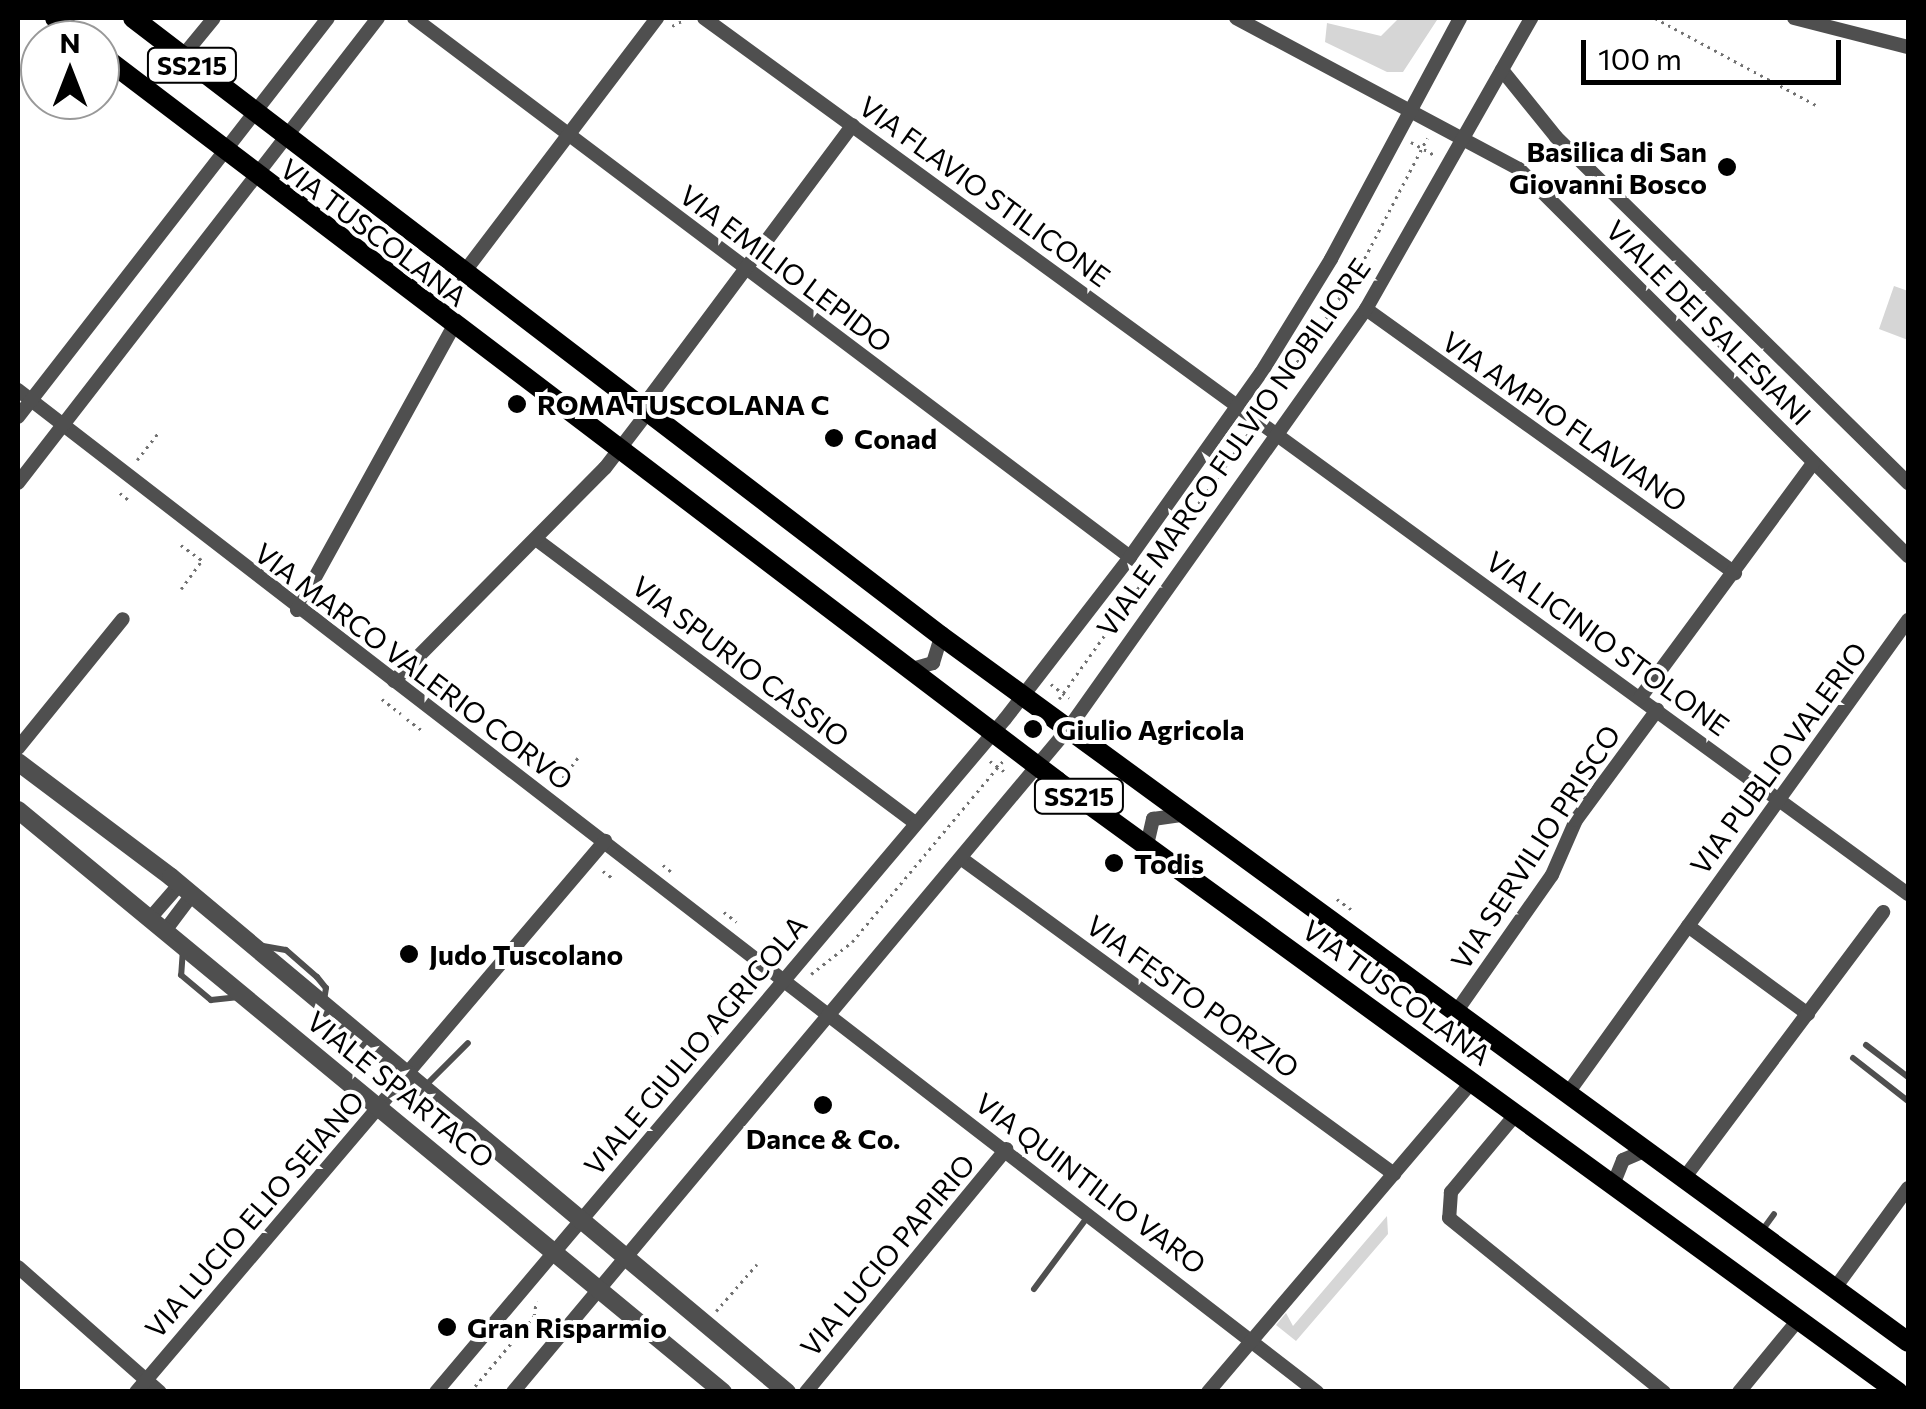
<!DOCTYPE html>
<html>
<head>
<meta charset="utf-8">
<style>
  body { margin:0 }
  #map { position:relative; width:1926px; height:1409px; overflow:hidden; background:#fff; font-family:Commissioner,sans-serif }
  div>[style] { position:absolute }
  .green>* { inset:0; background:#d6d6d6 }
  .path>* { height:2.5px; margin-top:-1.25px; transform-origin:0; background:repeating-linear-gradient(90deg,#717171 0 2.5px,transparent 0 7.5px) }
  .service>* { height:6px; margin:-3px; padding:0 3px; transform-origin:3px; border-radius:3px; background:#4f4f4f }
  .minor>* { height:14px; margin:-7px; padding:0 7px; transform-origin:7px; border-radius:7px; background:#4f4f4f }
  .tertiary>* { height:18px; margin:-9px; padding:0 9px; transform-origin:9px; border-radius:9px; background:#4f4f4f }
  .primary>* { height:20px; margin:-10px; padding:0 10px; transform-origin:10px; border-radius:10px; background:#000 }
  .dots>* { width:28px; height:28px; translate:-50% -50%; box-sizing:border-box; border:5px solid #fff; border-radius:50% }
  span { translate:-50% -50%; white-space:nowrap; text-align:center; line-height:1.15; -webkit-text-stroke:8px #fff; paint-order:stroke }
  .shield-label span { padding:2px 8px; background:#fff; border:2px solid; border-radius:8px; -webkit-text-stroke-width:0 }
  .shield-label { font-size:25px; color:#000; font-weight:700 }
  .poi-label { font-size:28px; color:#000; font-weight:700 }
  .right { translate:-100% -50%; text-align:right }
  .left { translate:0 -50%; text-align:left }
  .street-label { font-size:28px; color:#000 }
  .frame { position:absolute; inset:0; border:20px solid #000; pointer-events:none }
  .north { position:absolute; left:20px; top:20px; width:100px; height:100px; box-sizing:border-box; background:#fff; border:2px solid #999; border-radius:50%; rotate:0deg; font-size:28px; font-weight:700; line-height:40px; text-align:center; color:#000 }
  .north::after { content:''; display:block; margin:auto; width:35px; height:45px; background:#000; clip-path:polygon(50% 0,100% 100%,50% 72%,0 100%) }
  .scale { position:absolute; left:1581px; top:40px; width:260px; height:45px; box-sizing:border-box; border:5px solid #000; border-top:0; padding-left:12px; font-size:30px; line-height:35px; white-space:nowrap; color:#000; -webkit-text-stroke:8px #fff; paint-order:stroke }
</style>
</head>
<body>
<div id="map">
  <div class="green">
    <i style="clip-path:polygon(1399px 18px,1437px 20px,1403px 72px,1387px 72px,1325px 42px,1327px 23px,1381px 36px)"></i>
    <i style="clip-path:polygon(1894px 286px,1908px 291px,1908px 340px,1879px 329px)"></i>
    <i style="clip-path:polygon(1387px 1216px,1388px 1234px,1296px 1341px,1276px 1325px,1286px 1313px,1293px 1326px)"></i>
  </div>
  <div class="path">
    <i style="left:1655px;top:18px;width:183px;rotate:28.4deg"></i>
    <i style="left:672px;top:26px;width:11px;rotate:-27deg"></i>
    <i style="left:1411px;top:142px;width:26px;rotate:29deg"></i>
    <i style="left:1718px;top:347px;width:21px;rotate:-41deg"></i>
    <i style="left:1268px;top:406px;width:169px;rotate:-56.6deg"></i>
    <i style="left:1361px;top:265px;width:143px;rotate:-62.5deg"></i>
    <i style="left:137px;top:460px;width:33px;rotate:-52deg"></i>
    <i style="left:120px;top:493px;width:14px;rotate:39deg"></i>
    <i style="left:181px;top:545px;width:29px;rotate:36deg"></i>
    <i style="left:181px;top:589px;width:36px;rotate:-54deg"></i>
    <i style="left:1051px;top:684px;width:23px;rotate:38deg"></i>
    <i style="left:382px;top:699px;width:24px;rotate:38deg"></i>
    <i style="left:1059px;top:699px;width:327px;rotate:-54.5deg"></i>
    <i style="left:407px;top:719px;width:21px;rotate:37deg"></i>
    <i style="left:990px;top:761px;width:22px;rotate:36deg"></i>
    <i style="left:558px;top:784px;width:35px;rotate:-53deg"></i>
    <i style="left:663px;top:865px;width:13px;rotate:39deg"></i>
    <i style="left:603px;top:871px;width:14px;rotate:36deg"></i>
    <i style="left:1337px;top:899px;width:19px;rotate:36deg"></i>
    <i style="left:724px;top:912px;width:16px;rotate:38deg"></i>
    <i style="left:811px;top:974px;width:52px;rotate:-38deg"></i>
    <i style="left:852px;top:942px;width:236px;rotate:-50.2deg"></i>
    <i style="left:709px;top:1037px;width:21px;rotate:-53deg"></i>
    <i style="left:606px;top:1159px;width:11px;rotate:-45deg"></i>
    <i style="left:716px;top:1311px;width:62px;rotate:-48.9deg"></i>
    <i style="left:470px;top:1392px;width:99px;rotate:-49.9deg"></i>
    <i style="left:534px;top:1316px;width:15px;rotate:-82deg"></i>
  </div>
  <div class="service">
    <i style="left:263px;top:946px;width:23px;rotate:10deg"></i>
    <i style="left:286px;top:950px;width:41px;rotate:41.1deg"></i>
    <i style="left:317px;top:977px;width:14px;rotate:51deg"></i>
    <i style="left:326px;top:988px;width:13px;rotate:99deg"></i>
    <i style="left:183px;top:949px;width:26px;rotate:94deg"></i>
    <i style="left:181px;top:975px;width:39px;rotate:40deg"></i>
    <i style="left:211px;top:1000px;width:28px;rotate:-6deg"></i>
    <i style="left:1866px;top:1045px;width:53px;rotate:37.3deg"></i>
    <i style="left:1853px;top:1058px;width:70px;rotate:38deg"></i>
    <i style="left:424px;top:1087px;width:62px;rotate:-45deg"></i>
    <i style="left:1761px;top:1232px;width:22px;rotate:-54deg"></i>
    <i style="left:1034px;top:1289px;width:92px;rotate:-53.4deg"></i>
  </div>
  <div class="minor">
    <i style="left:414px;top:18px;width:896px;rotate:36.97deg"></i>
    <i style="left:704px;top:18px;width:1489px;rotate:36.04deg"></i>
    <i style="left:1236px;top:18px;width:321px;rotate:28.1deg"></i>
    <i style="left:1519px;top:169px;width:549px;rotate:44.85deg"></i>
    <i style="left:1794px;top:18px;width:118px;rotate:14.3deg"></i>
    <i style="left:182px;top:57px;width:50px;rotate:-50.6deg"></i>
    <i style="left:1502px;top:70px;width:86px;rotate:51.1deg"></i>
    <i style="left:1556px;top:137px;width:494px;rotate:44.5deg"></i>
    <i style="left:462px;top:275px;width:323px;rotate:-52.8deg"></i>
    <i style="left:1366px;top:309px;width:454px;rotate:35.6deg"></i>
    <i style="left:18px;top:390px;width:1641px;rotate:37.65deg"></i>
    <i style="left:641px;top:409px;width:354px;rotate:-53.3deg"></i>
    <i style="left:18px;top:417px;width:505px;rotate:-52.15deg"></i>
    <i style="left:18px;top:483px;width:588px;rotate:-52.25deg"></i>
    <i style="left:537px;top:540px;width:472px;rotate:36.8deg"></i>
    <i style="left:297px;top:610px;width:325px;rotate:-61.1deg"></i>
    <i style="left:912px;top:669px;width:22px;rotate:-16deg"></i>
    <i style="left:933px;top:663px;width:28px;rotate:-73deg"></i>
    <i style="left:394px;top:681px;width:300px;rotate:-45.3deg"></i>
    <i style="left:605px;top:468px;width:69px;rotate:-52.6deg"></i>
    <i style="left:1640px;top:698px;width:292px;rotate:-53.6deg"></i>
    <i style="left:18px;top:748px;width:166px;rotate:-50.9deg"></i>
    <i style="left:1147px;top:845px;width:27px;rotate:-77deg"></i>
    <i style="left:1153px;top:819px;width:30px;rotate:-8deg"></i>
    <i style="left:962px;top:859px;width:535px;rotate:36.1deg"></i>
    <i style="left:152px;top:916px;width:40px;rotate:-49deg"></i>
    <i style="left:1688px;top:926px;width:149px;rotate:36.3deg"></i>
    <i style="left:167px;top:928px;width:40px;rotate:-53deg"></i>
    <i style="left:1456px;top:1012px;width:167px;rotate:-55deg"></i>
    <i style="left:1552px;top:875px;width:60px;rotate:-66.4deg"></i>
    <i style="left:1576px;top:820px;width:137px;rotate:-53.6deg"></i>
    <i style="left:1568px;top:1093px;width:583px;rotate:-54.29deg"></i>
    <i style="left:1516px;top:1114px;width:102px;rotate:129.8deg"></i>
    <i style="left:1451px;top:1192px;width:26px;rotate:94deg"></i>
    <i style="left:1449px;top:1218px;width:277px;rotate:39deg"></i>
    <i style="left:1685px;top:1177px;width:331px;rotate:-53.2deg"></i>
    <i style="left:1613px;top:1185px;width:27px;rotate:-68deg"></i>
    <i style="left:1623px;top:1160px;width:26px;rotate:-23deg"></i>
    <i style="left:18px;top:1267px;width:189px;rotate:41.4deg"></i>
    <i style="left:1835px;top:1288px;width:124px;rotate:-53.9deg"></i>
    <i style="left:136px;top:1392px;width:724px;rotate:-49.6deg"></i>
    <i style="left:436px;top:1392px;width:881px;rotate:-49.79deg"></i>
    <i style="left:1005px;top:719px;width:205px;rotate:-52.3deg"></i>
    <i style="left:1130px;top:557px;width:226px;rotate:-54.6deg"></i>
    <i style="left:1261px;top:373px;width:134px;rotate:-58.4deg"></i>
    <i style="left:1331px;top:259px;width:273px;rotate:-61.8deg"></i>
    <i style="left:513px;top:1392px;width:865px;rotate:-50.07deg"></i>
    <i style="left:1068px;top:729px;width:515px;rotate:-54.64deg"></i>
    <i style="left:1366px;top:309px;width:335px;rotate:-60.4deg"></i>
    <i style="left:806px;top:1392px;width:315px;rotate:-50.5deg"></i>
    <i style="left:1208px;top:1392px;width:409px;rotate:-49.6deg"></i>
    <i style="left:1739px;top:1392px;width:94px;rotate:-50.6deg"></i>
  </div>
  <div class="tertiary">
    <i style="left:18px;top:762px;width:191px;rotate:36.9deg"></i>
    <i style="left:171px;top:877px;width:803px;rotate:39.9deg"></i>
    <i style="left:18px;top:810px;width:914px;rotate:39.54deg"></i>
  </div>
  <div class="primary">
    <i style="left:55px;top:18px;width:36px;rotate:38deg"></i>
    <i style="left:133px;top:18px;width:1017px;rotate:37.41deg"></i>
    <i style="left:941px;top:636px;width:1197px;rotate:36.13deg"></i>
    <i style="left:100px;top:54px;width:1202px;rotate:37.22deg"></i>
    <i style="left:1057px;top:781px;width:1040px;rotate:36deg"></i>
  </div>
  <div class="dots">
    <i style="left:1727px;top:167px;background:#000"></i>
    <i style="left:517px;top:404px;background:#000"></i>
    <i style="left:834px;top:438px;background:#000"></i>
    <i style="left:1033px;top:729px;background:#000"></i>
    <i style="left:1114px;top:863px;background:#000"></i>
    <i style="left:409px;top:954px;background:#000"></i>
    <i style="left:823px;top:1105px;background:#000"></i>
    <i style="left:447px;top:1327px;background:#000"></i>
  </div>
  <div class="shield-label">
    <span style="left:192px;top:65px">SS215</span>
    <span style="left:1079px;top:796px">SS215</span>
  </div>
  <div class="poi-label">
    <span class="right" style="left:1707px;top:167px">Basilica di San<br>Giovanni Bosco</span>
    <span class="left" style="left:537px;top:404px">ROMA TUSCOLANA C</span>
    <span class="left" style="left:854px;top:438px">Conad</span>
    <span class="left" style="left:1056px;top:729px">Giulio Agricola</span>
    <span class="left" style="left:1134px;top:863px">Todis</span>
    <span class="left" style="left:429px;top:954px">Judo Tuscolano</span>
    <span style="left:823px;top:1138px">Dance &amp; Co.</span>
    <span class="left" style="left:467px;top:1327px">Gran Risparmio</span>
  </div>
  <div class="street-label">
    <span style="left:985px;top:191px;rotate:36deg">VIA FLAVIO STILICONE</span>
    <span style="left:374px;top:232px;rotate:37deg">VIA TUSCOLANA</span>
    <span style="left:786px;top:268px;rotate:37deg">VIA EMILIO LEPIDO</span>
    <span style="left:1709px;top:322px;rotate:45deg">VIALE DEI SALESIANI</span>
    <span style="left:1565px;top:421px;rotate:35deg">VIA AMPIO FLAVIANO</span>
    <span style="left:1233px;top:447px;rotate:-55deg">VIALE MARCO FULVIO NOBILIORE</span>
    <span style="left:1608px;top:643px;rotate:36deg">VIA LICINIO STOLONE</span>
    <span style="left:741px;top:661px;rotate:37deg">VIA SPURIO CASSIO</span>
    <span style="left:414px;top:666px;rotate:37deg">VIA MARCO VALERIO CORVO</span>
    <span style="left:1778px;top:758px;rotate:-54deg">VIA PUBLIO VALERIO</span>
    <span style="left:1535px;top:847px;rotate:-57deg">VIA SERVILIO PRISCO</span>
    <span style="left:1397px;top:992px;rotate:36deg">VIA TUSCOLANA</span>
    <span style="left:1193px;top:996px;rotate:36deg">VIA FESTO PORZIO</span>
    <span style="left:695px;top:1045px;rotate:-50deg">VIALE GIULIO AGRICOLA</span>
    <span style="left:401px;top:1089px;rotate:39deg">VIALE SPARTACO</span>
    <span style="left:1091px;top:1183px;rotate:37deg">VIA QUINTILIO VARO</span>
    <span style="left:254px;top:1214px;rotate:-49deg">VIA LUCIO ELIO SEIANO</span>
    <span style="left:887px;top:1255px;rotate:-50deg">VIA LUCIO PAPIRIO</span>
  </div>
  <div class="frame"></div>
  <div class="north">N</div>
  <div class="scale">100 m</div>
</div>
</body>
</html>
